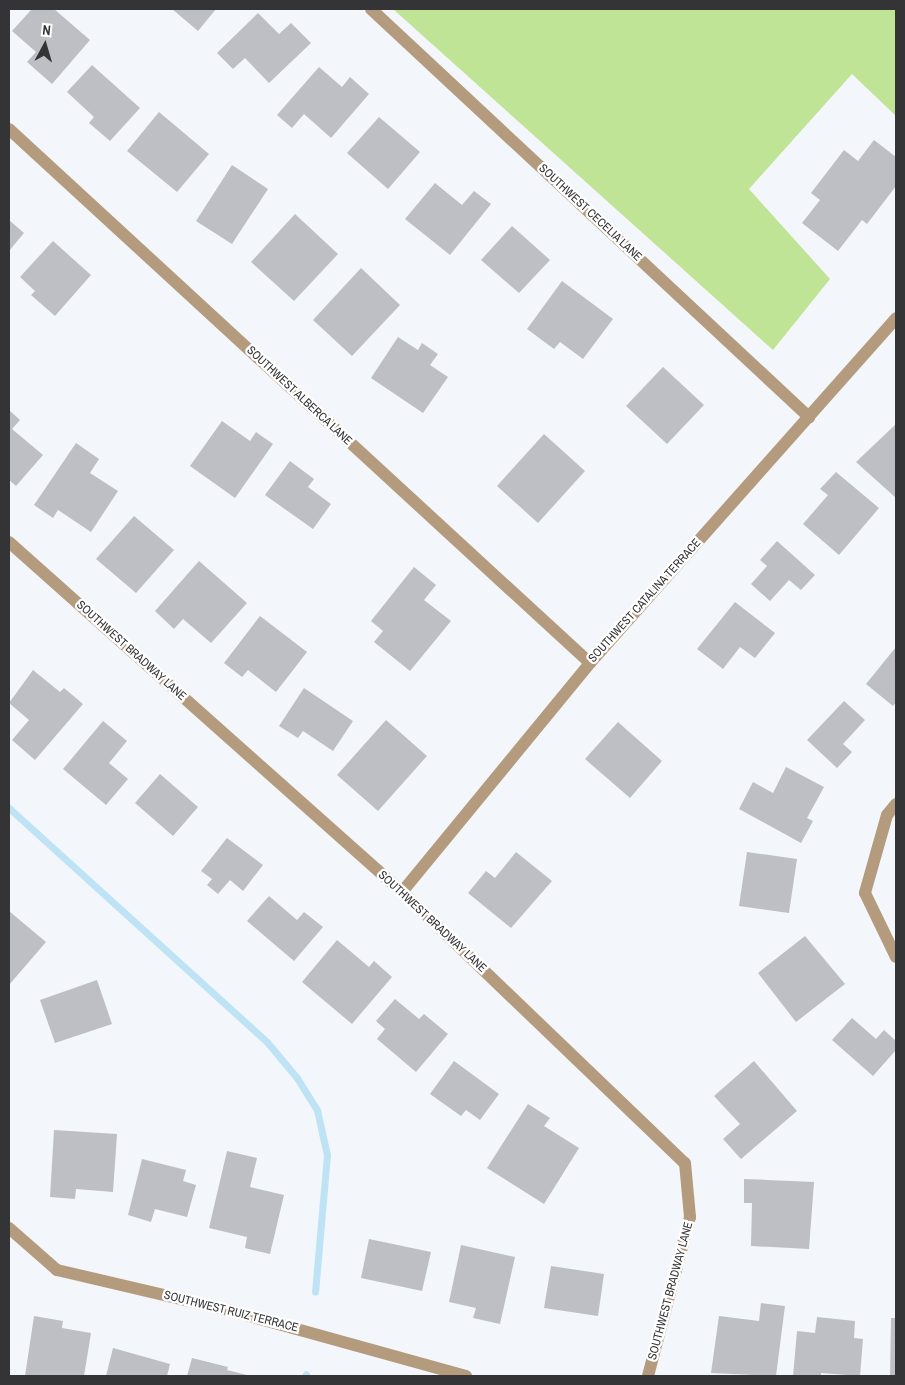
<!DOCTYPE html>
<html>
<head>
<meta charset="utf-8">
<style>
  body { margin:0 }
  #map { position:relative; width:905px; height:1385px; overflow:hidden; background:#f3f6fa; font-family:"Archivo Narrow",sans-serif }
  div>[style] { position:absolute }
  .green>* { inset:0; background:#c0e495 }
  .stream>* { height:7px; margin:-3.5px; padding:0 3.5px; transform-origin:3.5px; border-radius:3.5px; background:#bee3f5 }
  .building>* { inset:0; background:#bdbfc4 }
  .street>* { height:12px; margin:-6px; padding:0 6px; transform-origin:6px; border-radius:6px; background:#b59b7e }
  span { translate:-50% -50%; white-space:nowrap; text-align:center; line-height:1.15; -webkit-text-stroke:4.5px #fff; paint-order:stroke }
  .street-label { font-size:12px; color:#343436 }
  .frame { position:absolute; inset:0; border:10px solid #343436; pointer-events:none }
  .north { position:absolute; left:20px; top:20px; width:50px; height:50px; -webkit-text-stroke:4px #fff; paint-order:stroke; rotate:6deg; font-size:14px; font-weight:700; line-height:20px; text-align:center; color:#343436 }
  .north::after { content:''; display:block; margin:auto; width:18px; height:22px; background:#343436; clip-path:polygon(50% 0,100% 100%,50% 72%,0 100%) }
</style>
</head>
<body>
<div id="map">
  <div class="green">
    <i style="clip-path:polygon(393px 9px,896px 9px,896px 116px,852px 74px,749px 189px,830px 279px,773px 350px)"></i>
  </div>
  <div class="stream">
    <i style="left:9px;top:808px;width:348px;rotate:42.2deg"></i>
    <i style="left:267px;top:1042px;width:47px;rotate:50.2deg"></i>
    <i style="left:297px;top:1078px;width:38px;rotate:58deg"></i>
    <i style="left:317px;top:1110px;width:46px;rotate:77.5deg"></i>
    <i style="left:327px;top:1155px;width:137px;rotate:95deg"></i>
    <i style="left:305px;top:1376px;width:2px;rotate:-63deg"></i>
  </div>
  <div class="building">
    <i style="clip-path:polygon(32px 9px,54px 9px,90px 40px,52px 84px,27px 62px,36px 52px,12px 31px)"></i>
    <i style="clip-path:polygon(172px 9px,216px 9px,198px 31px)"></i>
    <i style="clip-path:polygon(258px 13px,279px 34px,291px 23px,311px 43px,269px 83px,245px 58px,233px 69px,217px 53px)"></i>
    <i style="clip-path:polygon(92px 65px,140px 108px,110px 141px,89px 123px,94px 117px,67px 92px)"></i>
    <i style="clip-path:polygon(319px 67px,342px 87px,350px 77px,369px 94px,331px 138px,304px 114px,292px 128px,277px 115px)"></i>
    <i style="clip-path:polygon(159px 112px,209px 154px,177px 192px,127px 151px)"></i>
    <i style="clip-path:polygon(379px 117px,420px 152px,388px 189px,347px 153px)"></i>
    <i style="clip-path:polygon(874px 140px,896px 157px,896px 186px,867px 224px,862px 220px,838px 251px,802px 223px,820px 200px,811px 193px,844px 150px,858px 161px)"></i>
    <i style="clip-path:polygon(232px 165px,268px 189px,232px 244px,196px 221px)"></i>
    <i style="clip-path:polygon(435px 183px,462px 205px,474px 191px,491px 204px,450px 255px,405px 219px)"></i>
    <i style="clip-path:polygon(295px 214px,338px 254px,294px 301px,251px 262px)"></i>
    <i style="clip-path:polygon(9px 220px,24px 233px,9px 251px)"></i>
    <i style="clip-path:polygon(512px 226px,550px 260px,519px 293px,481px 260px)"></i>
    <i style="clip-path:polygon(53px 241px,91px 275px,55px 316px,31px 295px,35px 291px,20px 277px)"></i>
    <i style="clip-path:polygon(361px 268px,400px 305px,352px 356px,313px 320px)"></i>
    <i style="clip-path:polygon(562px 281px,613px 319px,583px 359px,560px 342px,554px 349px,527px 329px)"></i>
    <i style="clip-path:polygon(398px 337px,418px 350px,422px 343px,438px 354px,430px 365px,448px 377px,423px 413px,371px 378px)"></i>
    <i style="clip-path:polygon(663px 367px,704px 405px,667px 444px,626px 406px)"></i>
    <i style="clip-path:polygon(9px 410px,20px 420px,12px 429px,43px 455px,16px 486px,9px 480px)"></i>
    <i style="clip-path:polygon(222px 421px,250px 441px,256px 432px,273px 444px,235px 498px,190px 466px)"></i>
    <i style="clip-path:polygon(896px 424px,896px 498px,856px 462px)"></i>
    <i style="clip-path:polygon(544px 434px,585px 471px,538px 523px,497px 486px)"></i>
    <i style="clip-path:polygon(76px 443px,99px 459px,90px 473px,118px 491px,91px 532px,58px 510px,53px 518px,34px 505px)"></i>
    <i style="clip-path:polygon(290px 461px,314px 479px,308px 487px,331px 504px,313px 529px,265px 495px)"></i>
    <i style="clip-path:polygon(836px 472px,879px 508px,839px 555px,803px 524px,828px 495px,820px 489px)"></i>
    <i style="clip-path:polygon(134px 516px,174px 550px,136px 593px,96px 559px)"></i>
    <i style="clip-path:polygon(777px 541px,815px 575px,801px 590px,789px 580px,770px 601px,751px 584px,767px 566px,760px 560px)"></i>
    <i style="clip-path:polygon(199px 561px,247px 603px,211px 643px,183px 619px,174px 629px,155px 611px)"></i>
    <i style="clip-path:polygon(414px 567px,436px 585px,424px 600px,451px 621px,410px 671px,374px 642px,383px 631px,371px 621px)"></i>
    <i style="clip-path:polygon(735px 602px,775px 633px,755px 658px,740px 647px,723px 669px,697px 649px)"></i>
    <i style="clip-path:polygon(260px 616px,307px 652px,276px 692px,248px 670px,242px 677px,224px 663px)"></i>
    <i style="clip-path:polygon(896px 647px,896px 702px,893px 706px,866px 684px)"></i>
    <i style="clip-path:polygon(33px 670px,60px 692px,64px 688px,83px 704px,35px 760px,12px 740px,29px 720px,9px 703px)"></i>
    <i style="clip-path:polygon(304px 688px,353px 721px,333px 751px,303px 731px,298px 738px,279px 726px)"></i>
    <i style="clip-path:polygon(844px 701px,865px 720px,843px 744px,852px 752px,837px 768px,807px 740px)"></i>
    <i style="clip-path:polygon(386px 720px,427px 756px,378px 811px,337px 775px)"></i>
    <i style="clip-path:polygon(103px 721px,127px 741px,109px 763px,128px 779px,106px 805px,63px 769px)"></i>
    <i style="clip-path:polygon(618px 722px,662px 761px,630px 798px,585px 759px)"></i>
    <i style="clip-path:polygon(786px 767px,824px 787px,807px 818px,813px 821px,801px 843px,739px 809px,753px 782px,773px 793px)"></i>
    <i style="clip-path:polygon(160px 774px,198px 807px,173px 836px,135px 803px)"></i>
    <i style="clip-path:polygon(227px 838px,263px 865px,243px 891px,230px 880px,218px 894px,207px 885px,212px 879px,201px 871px)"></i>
    <i style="clip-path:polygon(516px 852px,552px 881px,511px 928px,468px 893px,486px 871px,495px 878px)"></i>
    <i style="clip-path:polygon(747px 852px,797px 859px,789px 913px,739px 906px)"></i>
    <i style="clip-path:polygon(269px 896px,297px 920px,304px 912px,323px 927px,294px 961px,247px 921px)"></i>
    <i style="clip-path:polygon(9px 911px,46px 942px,9px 985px)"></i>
    <i style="clip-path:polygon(805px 936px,845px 984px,796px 1022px,758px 973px)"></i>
    <i style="clip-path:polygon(337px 940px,369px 967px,374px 961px,392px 977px,352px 1024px,302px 982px)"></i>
    <i style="clip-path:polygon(97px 980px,112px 1024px,55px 1043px,40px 1000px)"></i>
    <i style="clip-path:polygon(395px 999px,419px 1019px,424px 1014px,448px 1034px,416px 1072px,377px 1039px,385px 1029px,376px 1021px)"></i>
    <i style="clip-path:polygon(852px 1018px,876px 1039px,884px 1030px,896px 1041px,896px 1050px,873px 1076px,832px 1040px)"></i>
    <i style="clip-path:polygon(454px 1061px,499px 1094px,480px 1120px,466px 1110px,461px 1116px,430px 1094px)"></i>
    <i style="clip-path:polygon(754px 1061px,797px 1111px,741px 1159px,723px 1139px,740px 1124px,714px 1096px)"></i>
    <i style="clip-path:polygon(528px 1104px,550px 1118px,544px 1126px,579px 1148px,544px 1204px,487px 1168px)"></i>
    <i style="clip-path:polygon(54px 1130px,117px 1134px,113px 1192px,76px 1189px,75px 1199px,50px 1197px)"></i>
    <i style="clip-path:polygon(227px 1151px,257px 1158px,250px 1187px,284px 1195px,270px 1254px,245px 1248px,247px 1237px,209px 1228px)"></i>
    <i style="clip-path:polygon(142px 1159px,186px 1170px,183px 1181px,196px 1185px,187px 1217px,155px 1209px,151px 1222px,128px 1215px)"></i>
    <i style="clip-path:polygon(744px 1179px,814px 1182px,809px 1249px,751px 1246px,752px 1203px,744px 1203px)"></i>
    <i style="clip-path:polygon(369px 1239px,431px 1252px,422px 1291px,361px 1278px)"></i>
    <i style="clip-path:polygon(461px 1245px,515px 1257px,500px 1324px,473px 1318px,476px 1308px,449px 1302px)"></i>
    <i style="clip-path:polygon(551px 1266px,604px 1274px,598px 1316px,544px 1308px)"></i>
    <i style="clip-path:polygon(761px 1303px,785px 1306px,776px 1376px,711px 1373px,719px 1316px,759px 1321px)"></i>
    <i style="clip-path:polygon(34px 1316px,63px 1321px,62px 1328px,91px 1333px,84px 1376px,25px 1376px)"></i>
    <i style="clip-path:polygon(817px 1317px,855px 1321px,854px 1338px,863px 1339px,860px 1376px,821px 1373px,821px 1376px,793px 1376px,797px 1331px,815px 1333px)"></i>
    <i style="clip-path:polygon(891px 1318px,896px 1318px,896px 1376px,890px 1376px)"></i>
    <i style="clip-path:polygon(113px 1348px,170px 1364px,167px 1376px,106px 1376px)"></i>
    <i style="clip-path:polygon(192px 1358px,228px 1367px,227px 1370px,251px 1376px,187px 1376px)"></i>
  </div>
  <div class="street">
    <i style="left:371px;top:9px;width:599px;rotate:42.97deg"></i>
    <i style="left:9px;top:129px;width:789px;rotate:42.59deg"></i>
    <i style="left:9px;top:542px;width:526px;rotate:41.69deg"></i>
    <i style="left:402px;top:892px;width:392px;rotate:43.8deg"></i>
    <i style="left:685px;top:1163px;width:54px;rotate:84.7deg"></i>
    <i style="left:690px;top:1217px;width:164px;rotate:104.8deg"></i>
    <i style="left:896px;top:804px;width:14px;rotate:129deg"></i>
    <i style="left:887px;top:815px;width:81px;rotate:105.8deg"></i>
    <i style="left:865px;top:893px;width:71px;rotate:64.2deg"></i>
    <i style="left:402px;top:892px;width:296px;rotate:-50.6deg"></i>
    <i style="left:590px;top:663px;width:461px;rotate:-48.4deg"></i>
    <i style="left:9px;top:1228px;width:64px;rotate:41.2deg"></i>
    <i style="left:57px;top:1270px;width:176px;rotate:13.2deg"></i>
    <i style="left:228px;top:1310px;width:247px;rotate:15.5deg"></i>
  </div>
  <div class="street-label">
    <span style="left:590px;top:213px;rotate:43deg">SOUTHWEST CECELIA LANE</span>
    <span style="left:299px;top:396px;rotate:43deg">SOUTHWEST ALBERCA LANE</span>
    <span style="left:645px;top:601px;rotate:-48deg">SOUTHWEST CATALINA TERRACE</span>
    <span style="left:131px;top:651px;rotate:42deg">SOUTHWEST BRADWAY LANE</span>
    <span style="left:432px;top:922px;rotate:43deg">SOUTHWEST BRADWAY LANE</span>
    <span style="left:671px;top:1291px;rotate:-75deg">SOUTHWEST BRADWAY LANE</span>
    <span style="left:231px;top:1312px;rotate:14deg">SOUTHWEST RUIZ TERRACE</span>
  </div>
  <div class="frame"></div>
  <div class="north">N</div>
</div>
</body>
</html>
